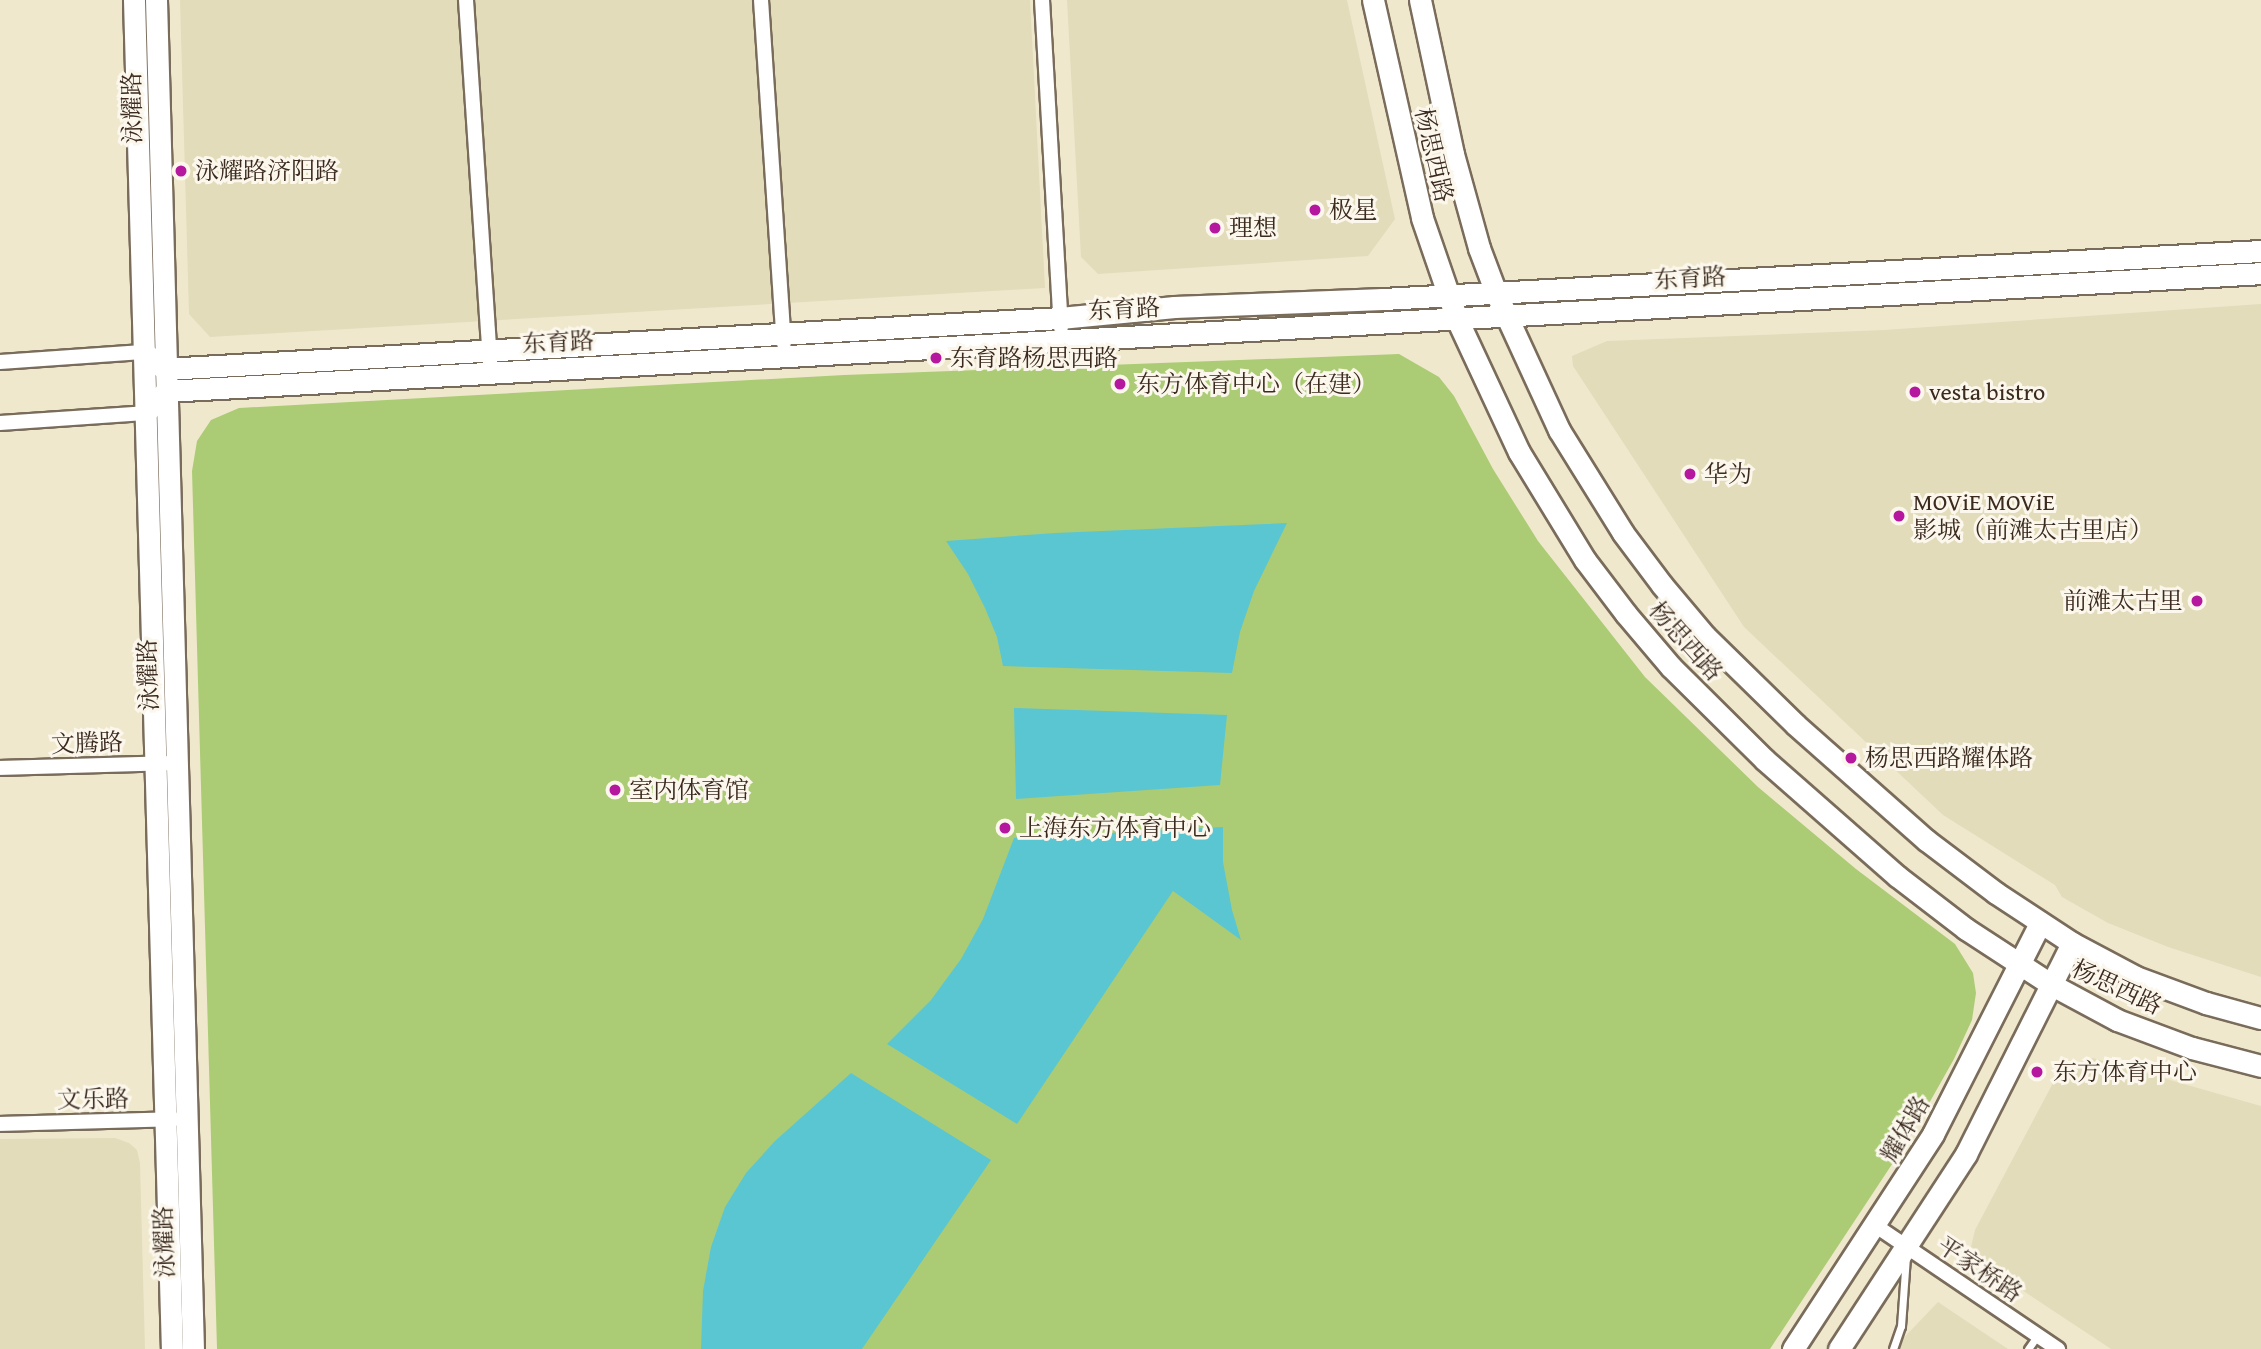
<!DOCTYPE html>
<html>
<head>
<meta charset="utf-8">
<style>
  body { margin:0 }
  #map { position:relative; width:2261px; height:1349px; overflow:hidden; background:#f0e8cd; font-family:"Gentium Book Plus","Noto Serif SC",serif }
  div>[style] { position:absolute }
  .built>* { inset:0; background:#e2dcba }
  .green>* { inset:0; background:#abcc75 }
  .water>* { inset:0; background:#5ac6d1 }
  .roads { filter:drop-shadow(2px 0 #7a6c5b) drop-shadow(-2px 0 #7a6c5b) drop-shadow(0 2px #7a6c5b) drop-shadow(0 -2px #7a6c5b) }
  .lane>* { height:7px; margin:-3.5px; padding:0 3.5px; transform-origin:3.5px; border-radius:3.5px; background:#fff }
  .street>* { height:14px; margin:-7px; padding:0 7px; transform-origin:7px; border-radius:7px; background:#fff }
  .secondary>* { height:21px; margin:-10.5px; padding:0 10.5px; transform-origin:10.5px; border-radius:10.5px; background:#fff }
  .dots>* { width:19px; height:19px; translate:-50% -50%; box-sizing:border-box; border:4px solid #fbf7ec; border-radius:50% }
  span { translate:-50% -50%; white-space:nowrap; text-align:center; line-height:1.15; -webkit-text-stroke:6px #fbf7ec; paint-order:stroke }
  .street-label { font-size:24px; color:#3b2a1e }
  .poi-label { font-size:24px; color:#3b2a1e }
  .left { translate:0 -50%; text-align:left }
  .right { translate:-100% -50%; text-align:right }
</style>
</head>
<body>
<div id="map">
  <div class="built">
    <i style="clip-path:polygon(180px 0,1030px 0,1045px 288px,210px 337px,189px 314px)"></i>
    <i style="clip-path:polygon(1067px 0,1347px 0,1395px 219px,1368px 256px,1098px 274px,1081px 257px)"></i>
    <i style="clip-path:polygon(2261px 304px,2261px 977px,2168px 947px,2108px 923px,2062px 897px,2055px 885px,1943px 815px,1744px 627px,1573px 366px,1572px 356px,1607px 341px,1884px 330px)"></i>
    <i style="clip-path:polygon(2093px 1058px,2261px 1106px,2261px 1349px,2111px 1349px,1978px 1261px,1970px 1251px,1975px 1230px,2062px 1066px)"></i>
    <i style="clip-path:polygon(115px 1138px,129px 1143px,137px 1150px,140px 1163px,145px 1349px,0 1349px,0 1139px)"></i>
    <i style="clip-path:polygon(1938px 1302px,2008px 1349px,1893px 1349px)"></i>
  </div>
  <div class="green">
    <i style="clip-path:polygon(1399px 354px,1439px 377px,1454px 396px,1493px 469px,1538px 541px,1645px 677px,1758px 787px,1856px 869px,1955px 944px,1973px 973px,1976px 993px,1972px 1020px,1954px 1059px,1910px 1137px,1770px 1349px,217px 1349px,192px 471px,197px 441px,211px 420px,239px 408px,844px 375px)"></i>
  </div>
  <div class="water">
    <i style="clip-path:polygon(1287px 523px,1254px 591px,1240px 632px,1232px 673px,1003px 666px,997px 637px,985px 608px,968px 574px,946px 541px,1055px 533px)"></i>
    <i style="clip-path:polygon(1014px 708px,1227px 715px,1220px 785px,1016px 799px)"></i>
    <i style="clip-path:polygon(1223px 827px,1223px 862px,1232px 910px,1241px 940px,1173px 891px,1017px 1124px,887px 1044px,931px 1000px,961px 959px,983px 919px,1014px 838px)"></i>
    <i style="clip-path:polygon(851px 1073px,991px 1160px,862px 1349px,701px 1349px,703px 1291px,711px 1247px,725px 1207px,746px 1173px,775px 1141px)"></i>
  </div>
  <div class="roads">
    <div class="lane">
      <i style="left:1893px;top:1349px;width:24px;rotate:-71deg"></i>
      <i style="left:1901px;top:1326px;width:69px;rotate:-85.9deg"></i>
      <i style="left:2028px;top:1349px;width:16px;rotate:-55deg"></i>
    </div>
    <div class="street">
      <i style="left:466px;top:0;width:373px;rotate:86.2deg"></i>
      <i style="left:761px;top:0;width:344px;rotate:86.2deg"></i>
      <i style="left:1042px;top:0;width:328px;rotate:86.7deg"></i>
      <i style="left:0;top:362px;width:143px;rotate:-4deg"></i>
      <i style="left:0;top:423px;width:145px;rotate:-3.9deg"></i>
      <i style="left:0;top:768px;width:177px;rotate:-1.6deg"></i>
      <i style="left:0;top:1124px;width:174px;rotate:-1.6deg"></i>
      <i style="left:1876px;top:1226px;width:220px;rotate:34.1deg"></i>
    </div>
    <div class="secondary">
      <i style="left:134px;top:0;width:1350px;rotate:88.39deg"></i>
      <i style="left:156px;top:0;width:1350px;rotate:88.43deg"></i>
      <i style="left:1373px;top:0;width:223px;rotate:77.3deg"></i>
      <i style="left:1422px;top:218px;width:105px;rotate:71deg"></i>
      <i style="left:1456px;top:317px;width:149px;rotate:65deg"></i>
      <i style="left:1519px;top:452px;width:127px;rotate:58.6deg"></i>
      <i style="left:1585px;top:560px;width:68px;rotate:52.8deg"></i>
      <i style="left:1626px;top:614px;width:70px;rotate:49.7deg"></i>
      <i style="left:1671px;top:667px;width:132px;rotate:44.7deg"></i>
      <i style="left:1765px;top:760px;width:176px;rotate:41.3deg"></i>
      <i style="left:1897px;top:876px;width:87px;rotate:37.5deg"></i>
      <i style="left:1966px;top:929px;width:103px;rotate:33.1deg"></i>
      <i style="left:2052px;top:985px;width:74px;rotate:28.3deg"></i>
      <i style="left:2117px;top:1020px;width:80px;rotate:20.5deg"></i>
      <i style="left:2192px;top:1048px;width:71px;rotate:14.6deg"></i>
      <i style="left:1420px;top:0;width:157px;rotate:77.9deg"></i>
      <i style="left:1453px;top:154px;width:98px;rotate:74.5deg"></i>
      <i style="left:1479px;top:248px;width:48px;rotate:69.3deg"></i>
      <i style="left:1496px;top:293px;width:151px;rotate:65.3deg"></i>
      <i style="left:1559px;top:430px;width:121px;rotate:58.1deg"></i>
      <i style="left:1623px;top:533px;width:65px;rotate:53.1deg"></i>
      <i style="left:1662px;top:585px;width:67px;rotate:49.9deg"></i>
      <i style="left:1705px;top:636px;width:127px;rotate:44.4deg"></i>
      <i style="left:1796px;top:725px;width:174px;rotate:41.5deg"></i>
      <i style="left:1926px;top:840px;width:88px;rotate:37.1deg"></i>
      <i style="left:1996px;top:893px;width:91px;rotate:33.3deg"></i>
      <i style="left:2072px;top:943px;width:72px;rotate:28deg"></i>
      <i style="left:2136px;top:977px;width:75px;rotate:20.4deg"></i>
      <i style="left:2206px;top:1003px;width:57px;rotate:15.3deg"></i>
      <i style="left:143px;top:352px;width:28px;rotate:38deg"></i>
      <i style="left:165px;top:369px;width:896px;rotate:-3.26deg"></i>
      <i style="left:1060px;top:318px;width:115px;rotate:-5.5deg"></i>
      <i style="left:1174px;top:307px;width:209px;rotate:-2.2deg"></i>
      <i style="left:1383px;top:299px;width:879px;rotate:-3.13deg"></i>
      <i style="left:145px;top:413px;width:30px;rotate:-46deg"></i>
      <i style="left:166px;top:391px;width:2098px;rotate:-3.22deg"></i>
      <i style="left:1793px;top:1349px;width:257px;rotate:-56.9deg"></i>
      <i style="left:1933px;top:1134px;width:237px;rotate:-63.1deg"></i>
      <i style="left:1839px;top:1349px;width:233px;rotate:-56.9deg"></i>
      <i style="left:1966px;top:1154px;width:236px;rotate:-63.3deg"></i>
    </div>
  </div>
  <div class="dots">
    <i style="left:181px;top:171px;background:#b5179e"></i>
    <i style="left:1315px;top:210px;background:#b5179e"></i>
    <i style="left:1215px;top:228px;background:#b5179e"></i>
    <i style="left:936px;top:358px;background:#b5179e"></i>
    <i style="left:1120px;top:384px;background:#b5179e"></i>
    <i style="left:1915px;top:392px;background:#b5179e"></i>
    <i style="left:1690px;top:474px;background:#b5179e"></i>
    <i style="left:1899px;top:516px;background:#b5179e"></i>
    <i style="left:2197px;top:601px;background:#b5179e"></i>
    <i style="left:1851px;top:758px;background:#b5179e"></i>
    <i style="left:615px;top:790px;background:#b5179e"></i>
    <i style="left:1005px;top:828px;background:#b5179e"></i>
    <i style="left:2037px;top:1072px;background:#b5179e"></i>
  </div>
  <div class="street-label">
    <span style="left:132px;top:108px;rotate:-91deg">泳耀路</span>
    <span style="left:1434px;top:155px;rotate:77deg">杨思西路</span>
    <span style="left:1690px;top:278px;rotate:-3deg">东育路</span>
    <span style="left:1124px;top:309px;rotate:-3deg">东育路</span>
    <span style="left:558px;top:342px;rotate:-3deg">东育路</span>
    <span style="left:1686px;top:641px;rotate:48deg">杨思西路</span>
    <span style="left:148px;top:675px;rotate:-92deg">泳耀路</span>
    <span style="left:87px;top:743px;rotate:-2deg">文腾路</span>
    <span style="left:2117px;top:987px;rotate:25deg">杨思西路</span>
    <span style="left:93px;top:1099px;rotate:-1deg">文乐路</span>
    <span style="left:1905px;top:1129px;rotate:-60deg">耀体路</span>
    <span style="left:164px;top:1242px;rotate:-92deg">泳耀路</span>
    <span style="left:1980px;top:1269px;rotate:34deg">平家桥路</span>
  </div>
  <div class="poi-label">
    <span class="left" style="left:195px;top:171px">泳耀路济阳路</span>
    <span class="left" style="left:1329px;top:210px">极星</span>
    <span class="left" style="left:1229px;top:228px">理想</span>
    <span class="left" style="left:950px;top:358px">东育路杨思西路</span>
    <span class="left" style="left:1136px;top:384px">东方体育中心（在建）</span>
    <span class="left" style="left:1929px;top:392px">vesta bistro</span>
    <span class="left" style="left:1704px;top:474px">华为</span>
    <span class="left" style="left:1913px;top:516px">MOViE MOViE<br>影城（前滩太古里店）</span>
    <span class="right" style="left:2183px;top:601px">前滩太古里</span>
    <span class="left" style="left:1865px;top:758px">杨思西路耀体路</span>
    <span class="left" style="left:629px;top:790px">室内体育馆</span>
    <span class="left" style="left:1019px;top:828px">上海东方体育中心</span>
    <span class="left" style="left:2053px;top:1072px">东方体育中心</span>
  </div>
</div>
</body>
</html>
